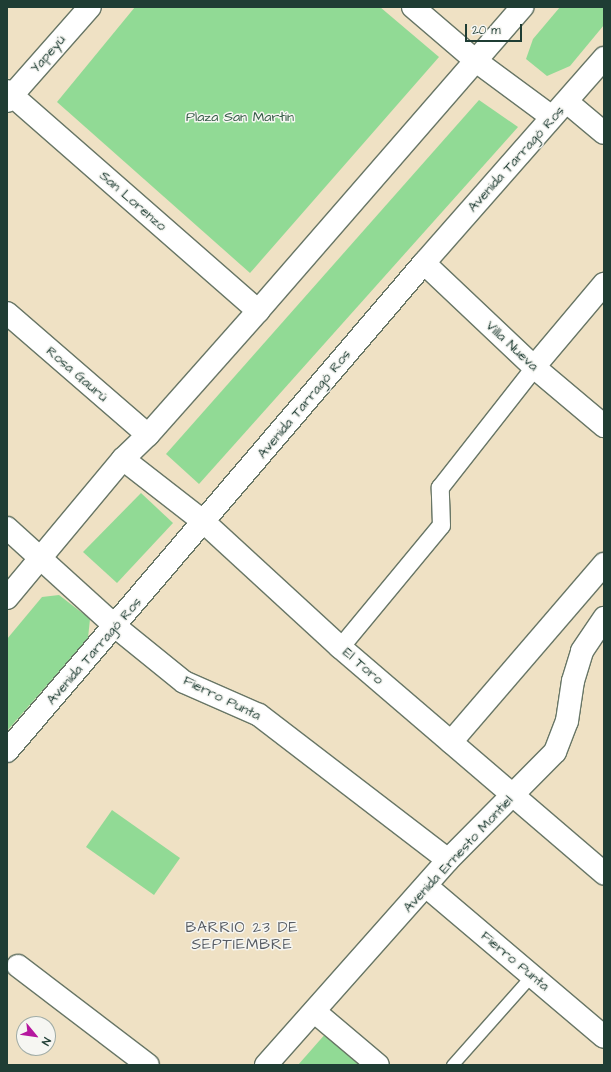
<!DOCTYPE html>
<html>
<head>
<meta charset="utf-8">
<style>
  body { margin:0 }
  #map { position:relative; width:611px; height:1072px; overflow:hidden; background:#efe1c4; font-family:"Architects Daughter",sans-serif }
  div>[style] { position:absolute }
  .green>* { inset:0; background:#91da95 }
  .roads { filter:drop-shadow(1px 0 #687666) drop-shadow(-1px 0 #687666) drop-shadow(0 1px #687666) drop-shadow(0 -1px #687666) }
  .service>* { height:11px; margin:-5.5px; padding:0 5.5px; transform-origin:5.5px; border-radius:5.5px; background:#fff }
  .pedestrian>* { height:17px; margin:-8.5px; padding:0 8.5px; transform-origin:8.5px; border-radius:8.5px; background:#fff }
  .minor>* { height:22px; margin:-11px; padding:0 11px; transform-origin:11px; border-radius:11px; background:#fff }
  .tertiary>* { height:22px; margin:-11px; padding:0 11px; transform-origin:11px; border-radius:11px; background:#fff }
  span { translate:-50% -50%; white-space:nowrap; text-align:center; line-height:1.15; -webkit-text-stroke:3px #f6f6f2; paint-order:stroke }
  .street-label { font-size:14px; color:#1f3d34 }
  .park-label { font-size:14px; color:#365c47 }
  .neighbourhood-label { font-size:15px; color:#575c63; letter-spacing:1px }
  .frame { position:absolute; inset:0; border:8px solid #1f3d34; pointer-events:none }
  .north { position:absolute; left:16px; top:1016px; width:40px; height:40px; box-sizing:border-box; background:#f6f6f2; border:1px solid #a0aca6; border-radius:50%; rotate:119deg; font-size:11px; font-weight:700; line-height:16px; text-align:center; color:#1f3d34 }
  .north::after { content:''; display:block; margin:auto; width:14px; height:18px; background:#b5179e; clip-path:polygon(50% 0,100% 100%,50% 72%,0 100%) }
  .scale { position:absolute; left:465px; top:24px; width:57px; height:18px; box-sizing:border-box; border:2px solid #1f3d34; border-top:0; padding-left:5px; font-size:12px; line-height:14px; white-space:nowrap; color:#1f3d34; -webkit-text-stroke:3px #f6f6f2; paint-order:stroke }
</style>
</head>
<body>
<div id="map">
  <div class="green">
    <i style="clip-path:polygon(135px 7px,380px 7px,439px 57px,250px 273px,57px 102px)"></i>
    <i style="clip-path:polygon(560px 7px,604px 7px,604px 25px,570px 66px,547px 76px,526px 59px,533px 39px)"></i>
    <i style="clip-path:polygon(479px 100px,518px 127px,199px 484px,166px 454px)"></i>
    <i style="clip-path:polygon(141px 493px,173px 523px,117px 583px,83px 552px)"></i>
    <i style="clip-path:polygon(59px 595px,90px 619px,88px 638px,7px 731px,7px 639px,42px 597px)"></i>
    <i style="clip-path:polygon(112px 810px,180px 858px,154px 895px,86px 847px)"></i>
    <i style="clip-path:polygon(327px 1032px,365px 1065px,298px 1065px)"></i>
  </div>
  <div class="roads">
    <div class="service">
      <i style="left:452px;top:1065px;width:120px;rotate:-48.4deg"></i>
    </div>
    <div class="pedestrian">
      <i style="left:340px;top:647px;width:158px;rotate:-50.4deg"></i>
      <i style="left:441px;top:525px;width:38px;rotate:-92deg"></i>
      <i style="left:440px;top:487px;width:152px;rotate:-51.9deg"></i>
    </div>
    <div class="minor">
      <i style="left:413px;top:7px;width:83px;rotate:40.6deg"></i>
      <i style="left:476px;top:61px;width:94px;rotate:36.4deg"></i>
      <i style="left:7px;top:91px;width:334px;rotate:41.2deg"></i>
      <i style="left:7px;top:101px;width:125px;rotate:-48.6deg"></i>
      <i style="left:567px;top:102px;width:48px;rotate:40deg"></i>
      <i style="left:424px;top:263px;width:151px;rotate:43.4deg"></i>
      <i style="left:534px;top:367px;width:92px;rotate:40.1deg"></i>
      <i style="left:7px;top:313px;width:186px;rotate:40.9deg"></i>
      <i style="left:534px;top:367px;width:109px;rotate:-49.9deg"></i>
      <i style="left:123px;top:459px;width:103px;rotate:37.9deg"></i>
      <i style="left:204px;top:522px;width:185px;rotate:42.6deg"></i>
      <i style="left:340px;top:647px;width:348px;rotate:40.6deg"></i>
      <i style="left:7px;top:528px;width:147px;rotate:42.2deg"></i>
      <i style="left:116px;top:627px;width:87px;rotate:39deg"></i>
      <i style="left:184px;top:682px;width:82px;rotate:23.7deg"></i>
      <i style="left:259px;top:715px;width:238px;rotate:37.5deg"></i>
      <i style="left:426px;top:886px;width:233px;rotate:40.3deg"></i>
      <i style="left:18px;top:966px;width:163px;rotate:37.3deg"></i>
      <i style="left:315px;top:1012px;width:82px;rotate:40.1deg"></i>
    </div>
    <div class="tertiary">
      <i style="left:7px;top:598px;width:181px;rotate:-50.2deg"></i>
      <i style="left:123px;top:459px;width:35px;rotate:-44deg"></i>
      <i style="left:148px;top:435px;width:166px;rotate:-48.4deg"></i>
      <i style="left:258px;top:311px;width:403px;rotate:-49deg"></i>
      <i style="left:451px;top:742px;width:235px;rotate:-49.3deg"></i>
      <i style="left:7px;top:751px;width:642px;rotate:-49.49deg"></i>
      <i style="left:424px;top:263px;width:273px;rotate:-48.7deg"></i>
      <i style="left:266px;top:1065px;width:274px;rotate:-48.4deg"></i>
      <i style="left:448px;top:860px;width:152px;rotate:-45.3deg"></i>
      <i style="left:555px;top:752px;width:33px;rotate:-69deg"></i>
      <i style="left:567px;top:721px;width:40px;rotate:-81.5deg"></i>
      <i style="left:573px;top:681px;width:31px;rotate:-73deg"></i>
      <i style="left:582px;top:651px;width:40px;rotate:-56deg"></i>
    </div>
  </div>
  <div class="street-label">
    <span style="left:48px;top:54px;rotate:-49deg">Yapeyú</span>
    <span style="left:516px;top:159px;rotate:-48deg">Avenida Tarragó Ros</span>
    <span style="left:133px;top:201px;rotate:41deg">San Lorenzo</span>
    <span style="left:512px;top:346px;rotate:43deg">Villa Nueva</span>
    <span style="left:77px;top:374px;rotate:41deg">Rosa Gaurú</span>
    <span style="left:304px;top:404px;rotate:-50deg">Avenida Tarragó Ros</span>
    <span style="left:94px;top:651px;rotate:-49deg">Avenida Tarragó Ros</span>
    <span style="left:363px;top:666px;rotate:41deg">El Toro</span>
    <span style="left:222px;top:698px;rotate:26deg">Fierro Punta</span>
    <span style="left:458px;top:854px;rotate:-47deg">Avenida Ernesto Montiel</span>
    <span style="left:515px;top:961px;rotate:40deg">Fierro Punta</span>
  </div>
  <div class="park-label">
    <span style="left:240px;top:117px">Plaza San Martín</span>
  </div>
  <div class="neighbourhood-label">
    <span style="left:242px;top:936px">BARRIO 23 DE<br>SEPTIEMBRE</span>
  </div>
  <div class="frame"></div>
  <div class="north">N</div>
  <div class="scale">20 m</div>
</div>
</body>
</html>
